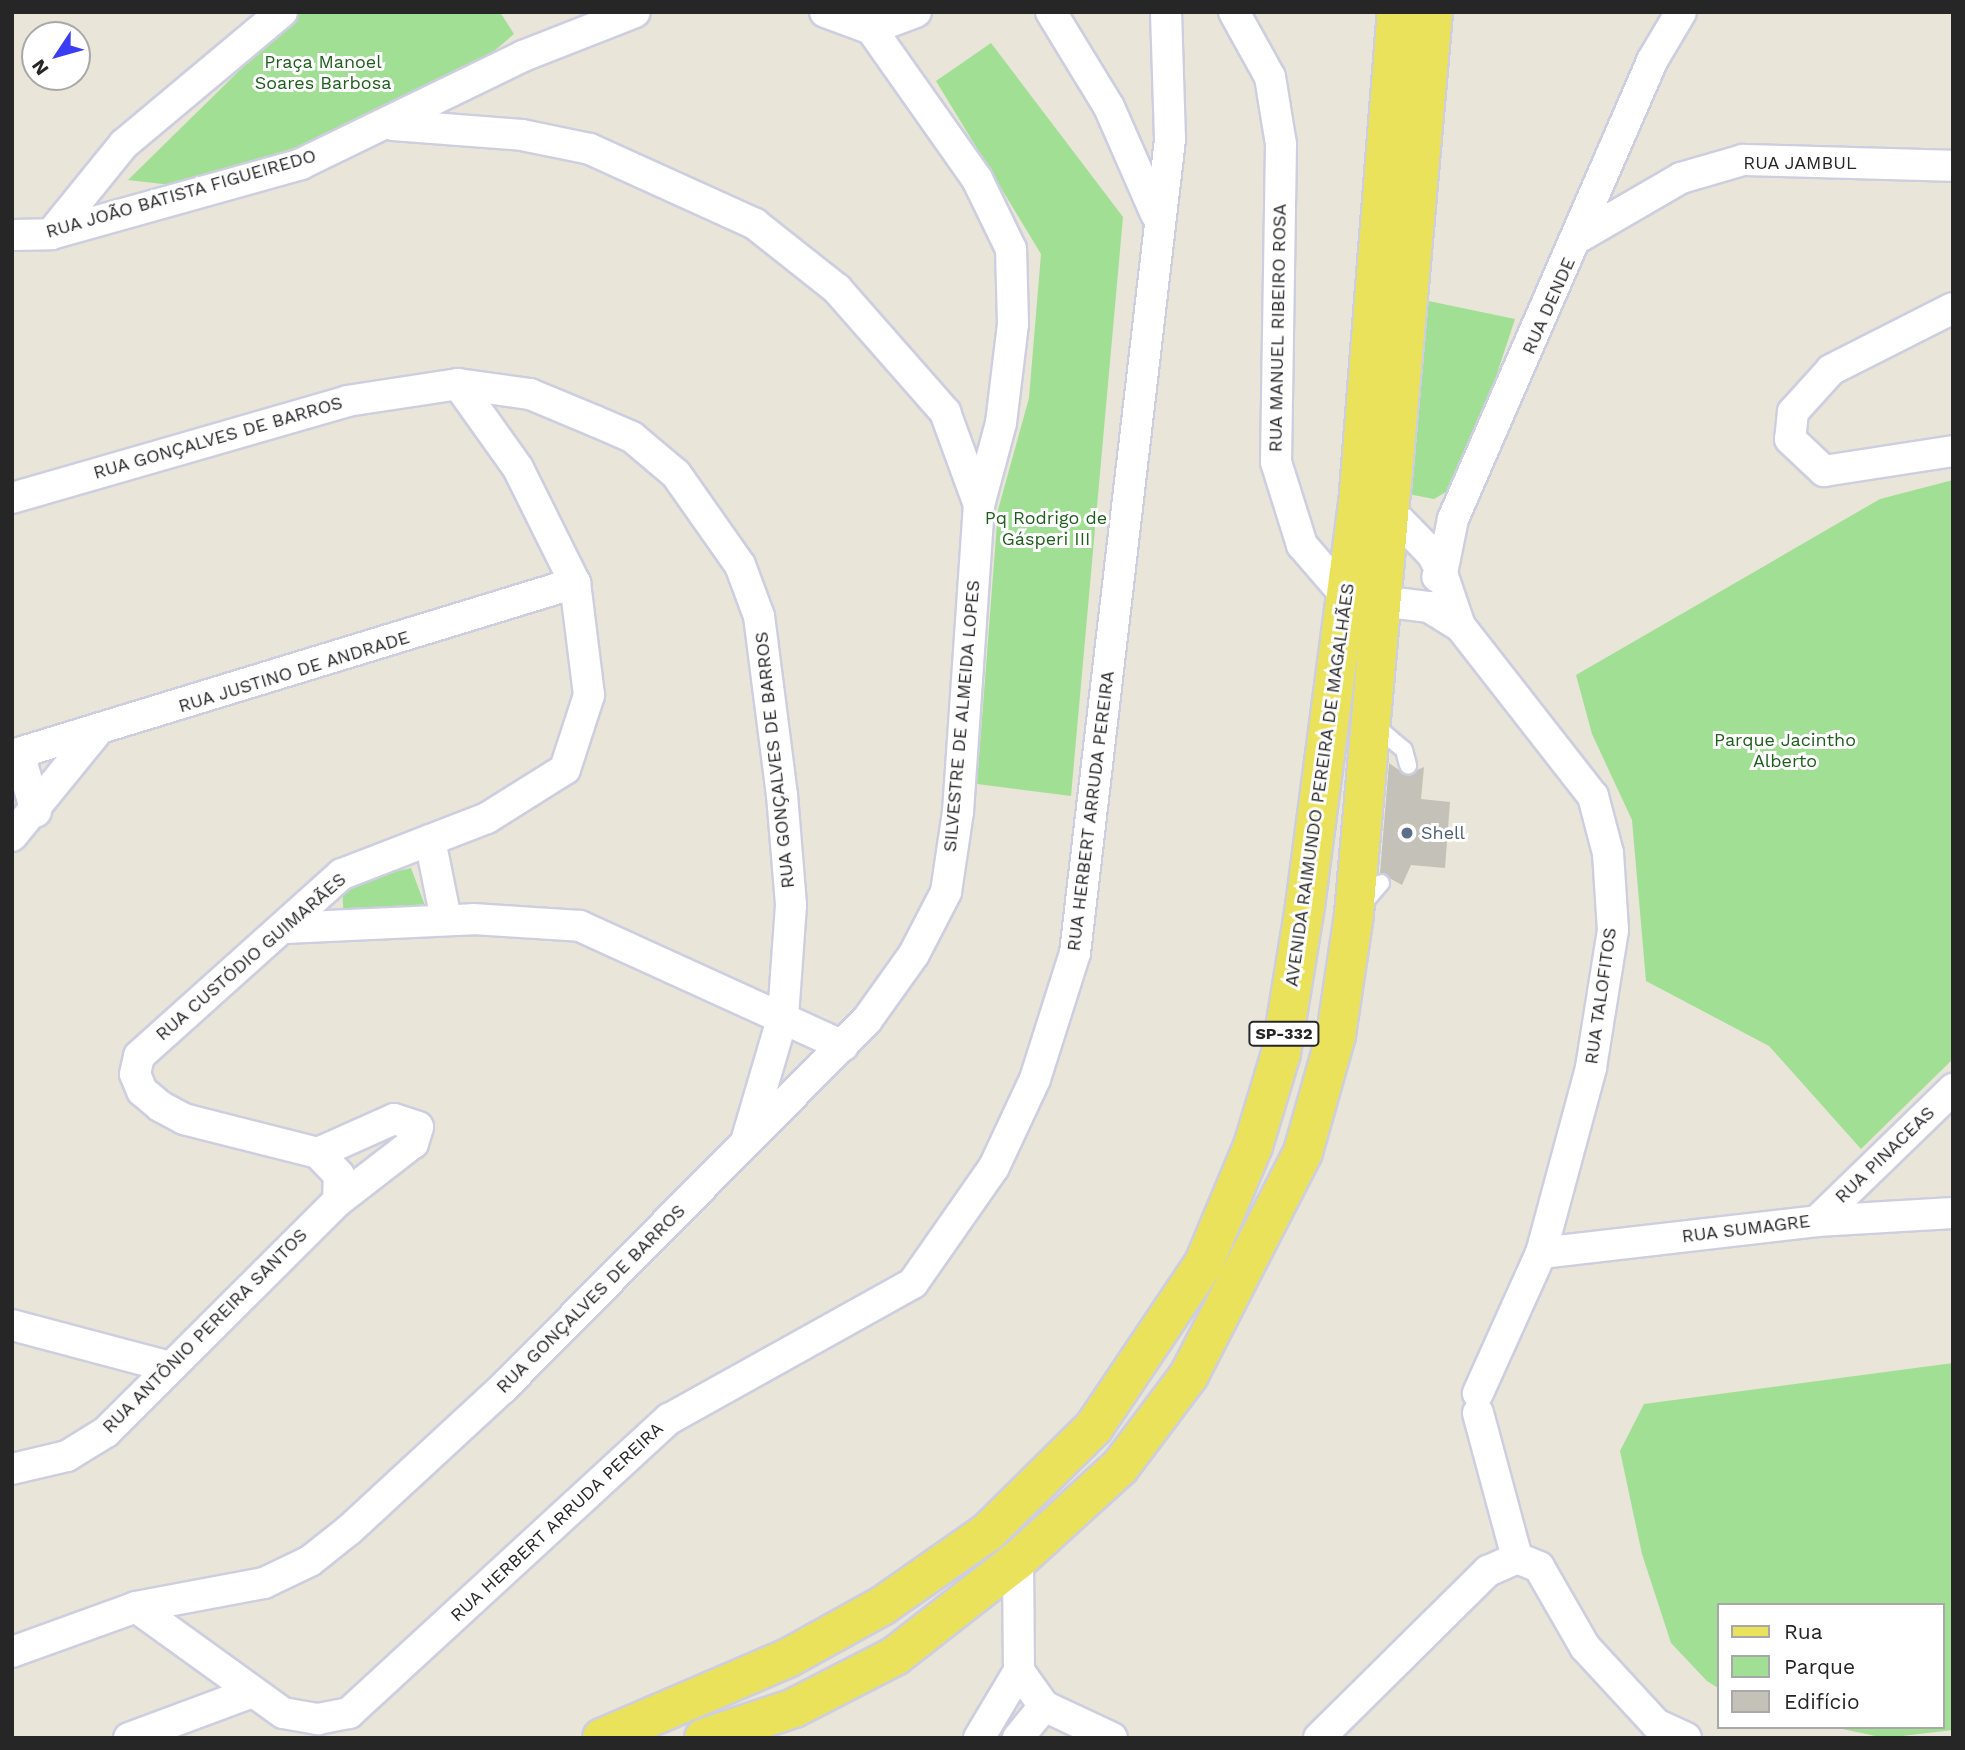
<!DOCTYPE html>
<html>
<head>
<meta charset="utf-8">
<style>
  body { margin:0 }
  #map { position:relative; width:1965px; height:1750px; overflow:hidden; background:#e9e5d8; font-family:"Work Sans",sans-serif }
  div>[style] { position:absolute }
  .green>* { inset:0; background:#a1df95 }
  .building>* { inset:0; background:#c4c1b8 }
  .roads { filter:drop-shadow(2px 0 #cdcedf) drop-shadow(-2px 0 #cdcedf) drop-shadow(0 2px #cdcedf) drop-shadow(0 -2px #cdcedf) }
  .lane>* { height:16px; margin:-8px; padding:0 8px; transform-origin:8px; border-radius:8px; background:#fff }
  .street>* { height:30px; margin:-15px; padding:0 15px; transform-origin:15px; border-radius:15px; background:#fff }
  .primary>* { height:38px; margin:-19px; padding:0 19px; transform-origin:19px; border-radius:19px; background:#ebe25b }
  .dots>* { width:19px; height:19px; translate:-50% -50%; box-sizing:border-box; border:4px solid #fff; border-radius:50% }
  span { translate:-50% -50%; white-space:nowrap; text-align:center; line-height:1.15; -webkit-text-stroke:6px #fff; paint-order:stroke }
  .shield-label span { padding:2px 5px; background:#fff; border:2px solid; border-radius:5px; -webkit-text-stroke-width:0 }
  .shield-label { font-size:16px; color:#262626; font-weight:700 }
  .park-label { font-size:18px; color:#1d5f1b }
  .street-label { font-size:18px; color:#262626 }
  .service-label { font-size:18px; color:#4e5e75 }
  .left { translate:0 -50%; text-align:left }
  .frame { position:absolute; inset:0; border:14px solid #262626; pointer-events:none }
  .legend { position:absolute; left:1717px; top:1603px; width:228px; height:126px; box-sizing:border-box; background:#fff; border:2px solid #a8a8a8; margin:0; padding:9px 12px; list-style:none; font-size:21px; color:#262626 }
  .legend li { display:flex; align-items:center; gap:14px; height:35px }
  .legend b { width:35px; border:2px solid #a8a8a8 }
  .north { position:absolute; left:21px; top:21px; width:70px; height:70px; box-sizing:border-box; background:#fff; border:2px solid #a8a8a8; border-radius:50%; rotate:234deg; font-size:19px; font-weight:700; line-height:28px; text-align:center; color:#262626 }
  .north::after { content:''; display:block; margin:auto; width:24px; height:32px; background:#3b3df3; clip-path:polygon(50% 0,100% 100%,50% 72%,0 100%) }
</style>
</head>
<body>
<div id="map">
  <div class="green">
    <i style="clip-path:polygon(299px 12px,500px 12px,514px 34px,473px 69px,365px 124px,180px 186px,128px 180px)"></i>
    <i style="clip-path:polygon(991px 43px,1123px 217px,1071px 796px,977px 784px,998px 510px,1029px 398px,1041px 254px,936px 81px)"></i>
    <i style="clip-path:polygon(1414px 298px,1515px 319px,1461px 483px,1434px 499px,1387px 490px)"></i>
    <i style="clip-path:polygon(1953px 480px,1953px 1059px,1861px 1149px,1769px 1046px,1646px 981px,1632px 820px,1592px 734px,1576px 675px,1880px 499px)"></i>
    <i style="clip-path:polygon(411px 868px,427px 911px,344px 923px,342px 884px)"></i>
    <i style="clip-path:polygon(1953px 1363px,1953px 1730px,1885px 1738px,1833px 1727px,1942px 1727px,1942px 1605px,1718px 1605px,1718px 1688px,1707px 1681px,1671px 1643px,1642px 1554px,1620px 1451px,1644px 1404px)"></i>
  </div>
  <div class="building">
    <i style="clip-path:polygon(1389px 763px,1406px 775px,1424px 767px,1421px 799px,1450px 802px,1445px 868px,1411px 865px,1402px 885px,1380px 873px)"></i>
  </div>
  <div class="roads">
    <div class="lane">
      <i style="left:1373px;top:724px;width:40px;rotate:40deg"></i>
      <i style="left:1404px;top:750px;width:16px;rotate:75deg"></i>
      <i style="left:1362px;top:905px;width:29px;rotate:-49deg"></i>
    </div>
    <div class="street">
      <i style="left:1051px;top:12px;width:111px;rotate:58.6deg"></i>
      <i style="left:1109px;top:107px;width:117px;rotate:66.3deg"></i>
      <i style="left:1234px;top:12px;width:74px;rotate:61deg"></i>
      <i style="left:1270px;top:77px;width:68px;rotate:80.7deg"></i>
      <i style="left:1281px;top:144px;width:318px;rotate:90.9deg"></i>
      <i style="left:1276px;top:462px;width:87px;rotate:72.6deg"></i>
      <i style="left:1302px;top:545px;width:69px;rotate:49.1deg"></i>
      <i style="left:1347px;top:597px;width:83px;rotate:7deg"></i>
      <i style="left:1429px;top:607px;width:36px;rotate:32deg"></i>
      <i style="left:1460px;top:626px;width:216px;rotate:52deg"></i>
      <i style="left:1593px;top:796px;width:59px;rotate:75.3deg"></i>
      <i style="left:1608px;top:853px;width:77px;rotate:86.3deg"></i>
      <i style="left:1613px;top:930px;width:140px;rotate:99.1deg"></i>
      <i style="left:1591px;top:1068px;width:192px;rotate:105.1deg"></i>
      <i style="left:1541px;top:1253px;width:154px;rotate:114.2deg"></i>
      <i style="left:871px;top:29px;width:48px;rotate:-20.7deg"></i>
      <i style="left:393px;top:125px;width:129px;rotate:4.4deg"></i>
      <i style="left:522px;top:135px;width:69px;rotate:11.6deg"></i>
      <i style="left:590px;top:149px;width:181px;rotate:24.4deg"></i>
      <i style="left:755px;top:224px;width:105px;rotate:38.4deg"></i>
      <i style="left:837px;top:289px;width:164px;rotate:48.7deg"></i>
      <i style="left:945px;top:412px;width:99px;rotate:69.9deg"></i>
      <i style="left:51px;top:234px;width:116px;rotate:-51deg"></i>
      <i style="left:124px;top:144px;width:206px;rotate:-39.9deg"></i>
      <i style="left:12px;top:235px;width:39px;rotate:-1deg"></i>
      <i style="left:51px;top:234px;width:260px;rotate:-15.6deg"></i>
      <i style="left:301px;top:164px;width:247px;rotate:-25.9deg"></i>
      <i style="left:523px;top:56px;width:120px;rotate:-21.4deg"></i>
      <i style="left:1581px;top:236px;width:116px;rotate:-30.1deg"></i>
      <i style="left:1681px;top:178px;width:65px;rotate:-16.2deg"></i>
      <i style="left:1743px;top:160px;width:210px;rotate:1.6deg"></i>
      <i style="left:1953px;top:308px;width:137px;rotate:153.1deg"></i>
      <i style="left:1831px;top:370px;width:57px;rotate:132.1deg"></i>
      <i style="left:1793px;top:412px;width:27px;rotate:96deg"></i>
      <i style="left:1790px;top:439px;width:47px;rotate:43.3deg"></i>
      <i style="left:1824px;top:471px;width:131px;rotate:-8.8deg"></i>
      <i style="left:12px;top:498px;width:349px;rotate:-16.1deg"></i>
      <i style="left:347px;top:401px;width:112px;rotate:-8.7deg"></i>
      <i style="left:458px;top:384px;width:73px;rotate:7.9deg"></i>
      <i style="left:530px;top:394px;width:70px;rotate:22.6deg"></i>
      <i style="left:595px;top:421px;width:40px;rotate:23.4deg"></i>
      <i style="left:632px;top:437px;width:57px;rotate:40.1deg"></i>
      <i style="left:676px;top:474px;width:111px;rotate:54.9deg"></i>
      <i style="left:740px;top:565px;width:54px;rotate:69.6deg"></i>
      <i style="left:759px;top:616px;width:180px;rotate:82.7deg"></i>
      <i style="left:782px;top:795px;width:110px;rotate:85.3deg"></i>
      <i style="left:791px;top:905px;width:111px;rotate:94.1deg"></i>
      <i style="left:783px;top:1016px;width:127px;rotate:106.4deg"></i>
      <i style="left:1392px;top:513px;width:57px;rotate:45.7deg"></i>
      <i style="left:1432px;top:554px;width:21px;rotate:62deg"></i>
      <i style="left:1442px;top:573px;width:6px;rotate:141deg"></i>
      <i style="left:1460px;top:626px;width:56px;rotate:-108.8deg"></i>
      <i style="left:1442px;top:573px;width:55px;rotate:-78.5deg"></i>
      <i style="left:1453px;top:519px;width:499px;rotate:-66.5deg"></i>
      <i style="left:1652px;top:61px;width:57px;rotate:-59.4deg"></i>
      <i style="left:19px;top:753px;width:61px;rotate:73.9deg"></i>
      <i style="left:12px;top:755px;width:589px;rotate:-16.99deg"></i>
      <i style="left:12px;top:836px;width:132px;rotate:-50.9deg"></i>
      <i style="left:430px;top:840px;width:81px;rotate:78.6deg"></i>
      <i style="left:285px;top:928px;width:188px;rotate:-2.7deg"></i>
      <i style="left:473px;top:919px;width:107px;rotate:3.7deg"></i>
      <i style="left:580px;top:926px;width:289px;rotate:24.5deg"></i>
      <i style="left:318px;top:1153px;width:83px;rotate:-24.1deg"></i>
      <i style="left:394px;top:1119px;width:25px;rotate:18deg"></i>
      <i style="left:418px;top:1127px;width:17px;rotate:107deg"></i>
      <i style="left:413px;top:1143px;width:95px;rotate:142.3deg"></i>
      <i style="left:1817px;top:1221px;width:190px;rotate:-44.1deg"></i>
      <i style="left:1541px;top:1253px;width:278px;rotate:-6.6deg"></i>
      <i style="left:1817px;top:1221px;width:136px;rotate:-3.4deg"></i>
      <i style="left:12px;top:1325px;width:163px;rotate:14.9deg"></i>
      <i style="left:1478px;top:1413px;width:150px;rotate:74.9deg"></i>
      <i style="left:12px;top:1469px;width:57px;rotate:-13.3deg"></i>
      <i style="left:67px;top:1456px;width:46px;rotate:-31.6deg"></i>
      <i style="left:106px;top:1432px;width:327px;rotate:-44.9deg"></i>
      <i style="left:338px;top:1201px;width:26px;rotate:-88deg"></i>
      <i style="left:339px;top:1175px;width:30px;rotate:-134deg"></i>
      <i style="left:318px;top:1153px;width:138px;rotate:-165.8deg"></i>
      <i style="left:184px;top:1119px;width:27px;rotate:-152deg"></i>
      <i style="left:160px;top:1106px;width:23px;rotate:-140deg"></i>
      <i style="left:142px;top:1091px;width:18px;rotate:-112deg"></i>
      <i style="left:135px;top:1074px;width:18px;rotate:-77deg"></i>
      <i style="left:139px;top:1056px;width:273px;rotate:-41.9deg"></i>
      <i style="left:342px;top:874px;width:155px;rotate:-21.1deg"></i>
      <i style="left:487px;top:818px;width:92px;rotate:-32.1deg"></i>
      <i style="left:565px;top:769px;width:78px;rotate:-72deg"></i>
      <i style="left:589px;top:695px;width:113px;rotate:-97.1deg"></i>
      <i style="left:575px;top:583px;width:128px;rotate:-116.4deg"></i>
      <i style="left:518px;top:468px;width:103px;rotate:-125.5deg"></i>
      <i style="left:1018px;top:1560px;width:111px;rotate:89.5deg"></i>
      <i style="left:1019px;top:1671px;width:43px;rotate:54.5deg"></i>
      <i style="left:1044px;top:1706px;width:75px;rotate:25.2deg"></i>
      <i style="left:136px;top:1607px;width:181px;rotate:35.8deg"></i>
      <i style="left:283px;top:1713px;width:36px;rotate:10deg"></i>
      <i style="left:318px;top:1719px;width:32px;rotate:-11deg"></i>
      <i style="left:349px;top:1713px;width:435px;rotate:-42.6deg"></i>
      <i style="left:669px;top:1419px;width:279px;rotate:-29.1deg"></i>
      <i style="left:913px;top:1283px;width:141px;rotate:-55.1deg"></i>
      <i style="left:994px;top:1167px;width:97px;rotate:-65deg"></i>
      <i style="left:1035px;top:1079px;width:132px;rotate:-72.4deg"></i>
      <i style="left:1075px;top:953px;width:820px;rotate:-83.34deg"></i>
      <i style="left:1170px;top:139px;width:127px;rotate:-91.8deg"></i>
      <i style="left:12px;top:1652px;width:132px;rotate:-19.9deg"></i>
      <i style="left:136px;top:1607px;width:130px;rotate:-10.6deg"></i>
      <i style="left:264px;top:1583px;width:51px;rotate:-25.6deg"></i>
      <i style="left:310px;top:1561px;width:50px;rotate:-38.5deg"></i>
      <i style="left:349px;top:1530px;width:208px;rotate:-42.7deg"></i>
      <i style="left:502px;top:1389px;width:519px;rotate:-45.31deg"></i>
      <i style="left:867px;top:1020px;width:81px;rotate:-54.5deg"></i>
      <i style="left:914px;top:954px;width:70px;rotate:-62.7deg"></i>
      <i style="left:946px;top:892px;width:81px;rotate:-81.5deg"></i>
      <i style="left:958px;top:812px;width:308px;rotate:-86.1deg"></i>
      <i style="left:979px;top:505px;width:85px;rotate:-75deg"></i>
      <i style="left:1001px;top:423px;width:100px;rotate:-83.1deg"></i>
      <i style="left:1013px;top:324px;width:75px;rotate:-91.5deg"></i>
      <i style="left:1011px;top:249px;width:78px;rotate:-115.9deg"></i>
      <i style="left:977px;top:179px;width:184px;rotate:-125.2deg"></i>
      <i style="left:871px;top:29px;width:49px;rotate:-159.7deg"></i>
      <i style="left:129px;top:1738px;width:132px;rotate:-20.4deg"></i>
      <i style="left:979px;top:1738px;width:78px;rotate:-59.2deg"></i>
      <i style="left:1018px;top:1738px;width:41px;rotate:-50.9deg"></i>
      <i style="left:1319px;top:1738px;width:238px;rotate:-44.7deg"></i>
      <i style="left:1488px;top:1571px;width:32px;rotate:-24deg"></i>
      <i style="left:1517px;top:1558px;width:24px;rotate:22deg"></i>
      <i style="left:1539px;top:1567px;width:92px;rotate:60.1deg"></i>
      <i style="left:1585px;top:1647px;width:105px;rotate:47.3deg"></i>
      <i style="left:1656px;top:1724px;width:33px;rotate:25deg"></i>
    </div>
    <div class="primary">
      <i style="left:602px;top:1738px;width:202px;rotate:-23.3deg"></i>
      <i style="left:788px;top:1658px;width:107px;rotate:-29deg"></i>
      <i style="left:882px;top:1606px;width:129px;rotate:-34.9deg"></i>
      <i style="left:988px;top:1532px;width:149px;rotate:-44.7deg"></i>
      <i style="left:1094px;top:1427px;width:197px;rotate:-56.1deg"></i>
      <i style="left:1204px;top:1263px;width:127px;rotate:-67.3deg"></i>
      <i style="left:1253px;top:1146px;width:97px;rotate:-73.2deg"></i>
      <i style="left:1281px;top:1053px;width:149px;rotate:-80.7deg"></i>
      <i style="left:1305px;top:906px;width:405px;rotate:-82.5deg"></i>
      <i style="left:1358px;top:504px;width:494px;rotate:-85.5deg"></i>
      <i style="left:704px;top:1738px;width:95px;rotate:-18.4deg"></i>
      <i style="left:794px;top:1708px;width:114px;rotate:-27.2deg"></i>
      <i style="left:895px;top:1656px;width:156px;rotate:-38deg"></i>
      <i style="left:1018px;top:1560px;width:138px;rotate:-42.4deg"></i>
      <i style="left:1120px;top:1467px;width:115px;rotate:-53.1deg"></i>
      <i style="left:1189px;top:1375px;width:250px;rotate:-62.9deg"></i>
      <i style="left:1303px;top:1152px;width:122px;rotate:-74.2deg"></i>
      <i style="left:1336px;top:1035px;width:122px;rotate:-81.5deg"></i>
      <i style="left:1354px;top:914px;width:905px;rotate:-84.99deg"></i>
    </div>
  </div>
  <div class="dots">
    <i style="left:1407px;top:833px;background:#5c6f8a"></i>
  </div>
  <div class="shield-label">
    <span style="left:1284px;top:1034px">SP-332</span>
  </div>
  <div class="park-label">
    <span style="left:323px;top:73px">Praça Manoel<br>Soares Barbosa</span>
    <span style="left:1046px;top:529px">Pq Rodrigo de<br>Gásperi III</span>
    <span style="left:1785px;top:751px">Parque Jacintho<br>Alberto</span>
  </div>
  <div class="street-label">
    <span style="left:1800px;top:163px">RUA JAMBUL</span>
    <span style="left:181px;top:194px;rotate:-16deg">RUA JOÃO BATISTA FIGUEIREDO</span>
    <span style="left:1549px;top:306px;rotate:-66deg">RUA DENDE</span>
    <span style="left:1278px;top:328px;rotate:-89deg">RUA MANUEL RIBEIRO ROSA</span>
    <span style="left:218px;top:438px;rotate:-16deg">RUA GONÇALVES DE BARROS</span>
    <span style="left:294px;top:672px;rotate:-17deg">RUA JUSTINO DE ANDRADE</span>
    <span style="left:962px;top:716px;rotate:-85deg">SILVESTRE DE ALMEIDA LOPES</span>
    <span style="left:775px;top:760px;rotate:-96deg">RUA GONÇALVES DE BARROS</span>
    <span style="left:1320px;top:785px;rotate:-82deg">AVENIDA RAIMUNDO PEREIRA DE MAGALHÃES</span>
    <span style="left:1091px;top:811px;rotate:-83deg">RUA HERBERT ARRUDA PEREIRA</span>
    <span style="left:251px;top:957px;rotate:-41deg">RUA CUSTÓDIO GUIMARÃES</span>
    <span style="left:1601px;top:996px;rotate:-82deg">RUA TALOFITOS</span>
    <span style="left:1885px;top:1155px;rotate:-44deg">RUA PINACEAS</span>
    <span style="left:1746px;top:1229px;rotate:-7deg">RUA SUMAGRE</span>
    <span style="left:591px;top:1299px;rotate:-45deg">RUA GONÇALVES DE BARROS</span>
    <span style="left:205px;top:1331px;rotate:-45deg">RUA ANTÔNIO PEREIRA SANTOS</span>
    <span style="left:557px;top:1522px;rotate:-43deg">RUA HERBERT ARRUDA PEREIRA</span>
  </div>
  <div class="service-label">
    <span class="left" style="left:1421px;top:833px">Shell</span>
  </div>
  <div class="frame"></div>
  <ul class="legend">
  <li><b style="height:9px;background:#ebe25b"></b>Rua</li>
  <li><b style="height:19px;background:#a1df95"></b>Parque</li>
  <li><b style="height:19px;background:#c4c1b8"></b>Edifício</li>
  </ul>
  <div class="north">N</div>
</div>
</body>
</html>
